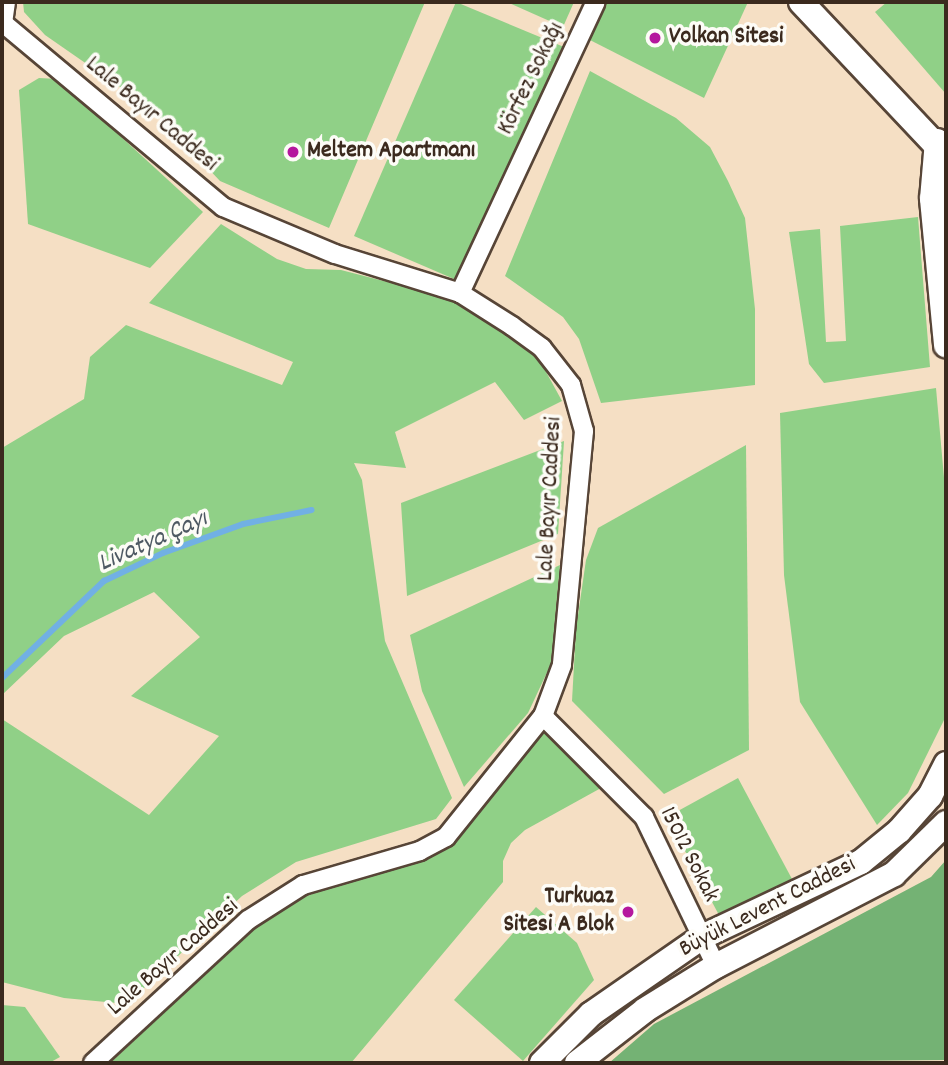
<!DOCTYPE html>
<html>
<head>
<meta charset="utf-8">
<style>
  body { margin:0 }
  #map { position:relative; width:948px; height:1065px; overflow:hidden; background:#f5dfc4; font-family:Dekko,sans-serif }
  div>[style] { position:absolute }
  .green>* { inset:0; background:#90d087 }
  .forest>* { inset:0; background:#74b274 }
  .stream>* { height:6px; margin:-3px; padding:0 3px; transform-origin:3px; border-radius:3px; background:#71b0e4 }
  .roads { filter:drop-shadow(2px 0 #574537) drop-shadow(-2px 0 #574537) drop-shadow(0 2px #574537) drop-shadow(0 -2px #574537) }
  .street>* { height:18px; margin:-9px; padding:0 9px; transform-origin:9px; border-radius:9px; background:#fff }
  .secondary>* { height:24px; margin:-12px; padding:0 12px; transform-origin:12px; border-radius:12px; background:#fff }
  .dots>* { width:19px; height:19px; translate:-50% -50%; box-sizing:border-box; border:4px solid #fdfcf7; border-radius:50% }
  span { translate:-50% -50%; white-space:nowrap; text-align:center; line-height:1.15; -webkit-text-stroke:7px #fdfcf7; paint-order:stroke }
  .poi-label { font-size:24px; color:#3b2a1e; font-weight:700 }
  .left { translate:0 -50%; text-align:left }
  .right { translate:-100% -50%; text-align:right }
  .street-label { font-size:24px; color:#3b2a1e }
  .water-label { font-size:26px; color:#4e5963; font-style:italic }
  .frame { position:absolute; inset:0; border:4px solid #3b2a1e; pointer-events:none }
</style>
</head>
<body>
<div id="map">
  <div class="green">
    <i style="clip-path:polygon(23px 2px,425px 2px,329px 228px,220px 181px,153px 110px,45px 35px,24px 12px)"></i>
    <i style="clip-path:polygon(456px 2px,564px 47px,461px 282px,354px 236px)"></i>
    <i style="clip-path:polygon(507px 2px,574px 2px,563px 27px)"></i>
    <i style="clip-path:polygon(604px 2px,748px 2px,704px 98px,586px 38px)"></i>
    <i style="clip-path:polygon(887px 2px,946px 2px,946px 94px,875px 12px)"></i>
    <i style="clip-path:polygon(590px 71px,676px 118px,710px 147px,728px 181px,745px 218px,755px 309px,755px 385px,601px 403px,579px 339px,563px 317px,505px 276px)"></i>
    <i style="clip-path:polygon(39px 78px,58px 79px,203px 212px,150px 268px,28px 224px,19px 90px)"></i>
    <i style="clip-path:polygon(918px 217px,930px 367px,824px 383px,809px 364px,789px 232px,820px 229px,826px 342px,846px 341px,840px 226px)"></i>
    <i style="clip-path:polygon(221px 224px,277px 259px,306px 269px,341px 270px,461px 301px,539px 359px,562px 401px,524px 420px,495px 382px,395px 432px,406px 468px,354px 463px,362px 480px,385px 641px,452px 798px,436px 819px,296px 862px,242px 896px,127px 1004px,64px 998px,2px 982px,2px 719px,149px 815px,219px 736px,131px 696px,200px 637px,154px 592px,64px 636px,2px 695px,2px 448px,84px 399px,90px 357px,126px 325px,282px 385px,293px 362px,149px 303px)"></i>
    <i style="clip-path:polygon(936px 388px,946px 500px,946px 716px,908px 793px,877px 825px,800px 702px,784px 575px,780px 413px)"></i>
    <i style="clip-path:polygon(564px 441px,558px 534px,407px 596px,401px 503px)"></i>
    <i style="clip-path:polygon(746px 445px,749px 750px,664px 794px,572px 701px,576px 629px,586px 560px,598px 528px)"></i>
    <i style="clip-path:polygon(560px 565px,551px 664px,528px 713px,464px 787px,422px 691px,410px 635px)"></i>
    <i style="clip-path:polygon(544px 727px,601px 788px,525px 830px,511px 843px,503px 861px,503px 882px,351px 1063px,110px 1063px,251px 931px,304px 897px,444px 846px)"></i>
    <i style="clip-path:polygon(738px 778px,792px 879px,720px 917px,667px 817px)"></i>
    <i style="clip-path:polygon(536px 907px,577px 943px,594px 980px,523px 1061px,454px 1000px)"></i>
    <i style="clip-path:polygon(2px 1005px,25px 1007px,60px 1057px,49px 1063px,2px 1063px)"></i>
  </div>
  <div class="forest">
    <i style="clip-path:polygon(946px 860px,946px 1060px,609px 1063px,654px 1024px,931px 877px)"></i>
  </div>
  <div class="stream">
    <i style="left:2px;top:678px;width:141px;rotate:-43.6deg"></i>
    <i style="left:104px;top:581px;width:65px;rotate:-25.4deg"></i>
    <i style="left:163px;top:553px;width:85px;rotate:-19.9deg"></i>
    <i style="left:243px;top:524px;width:70px;rotate:-11.5deg"></i>
  </div>
  <div class="roads">
    <div class="street">
      <i style="left:6px;top:2px;width:21px;rotate:98deg"></i>
      <i style="left:3px;top:23px;width:287px;rotate:39.9deg"></i>
      <i style="left:223px;top:207px;width:121px;rotate:22.8deg"></i>
      <i style="left:335px;top:254px;width:131px;rotate:17.3deg"></i>
      <i style="left:460px;top:293px;width:62px;rotate:32.4deg"></i>
      <i style="left:512px;top:326px;width:37px;rotate:36deg"></i>
      <i style="left:542px;top:348px;width:47px;rotate:51.9deg"></i>
      <i style="left:571px;top:385px;width:48px;rotate:74.2deg"></i>
      <i style="left:584px;top:431px;width:235px;rotate:95.4deg"></i>
      <i style="left:562px;top:665px;width:54px;rotate:110.4deg"></i>
      <i style="left:543px;top:716px;width:155px;rotate:128.7deg"></i>
      <i style="left:446px;top:837px;width:30px;rotate:152deg"></i>
      <i style="left:420px;top:851px;width:122px;rotate:163.8deg"></i>
      <i style="left:303px;top:885px;width:65px;rotate:147.5deg"></i>
      <i style="left:248px;top:920px;width:211px;rotate:137.3deg"></i>
      <i style="left:460px;top:293px;width:321px;rotate:-65deg"></i>
      <i style="left:543px;top:716px;width:143px;rotate:45deg"></i>
      <i style="left:644px;top:817px;width:165px;rotate:64.2deg"></i>
    </div>
    <div class="secondary">
      <i style="left:801px;top:2px;width:212px;rotate:46.7deg"></i>
      <i style="left:937px;top:141px;width:58px;rotate:94.9deg"></i>
      <i style="left:932px;top:199px;width:147px;rotate:84.5deg"></i>
      <i style="left:542px;top:1063px;width:69px;rotate:-45deg"></i>
      <i style="left:591px;top:1014px;width:135px;rotate:-34.7deg"></i>
      <i style="left:702px;top:937px;width:176px;rotate:-25.3deg"></i>
      <i style="left:861px;top:862px;width:49px;rotate:-39.2deg"></i>
      <i style="left:899px;top:831px;width:47px;rotate:-48.5deg"></i>
      <i style="left:930px;top:796px;width:36px;rotate:-63deg"></i>
      <i style="left:577px;top:1063px;width:86px;rotate:-37.9deg"></i>
      <i style="left:645px;top:1010px;width:84px;rotate:-31.8deg"></i>
      <i style="left:716px;top:966px;width:200px;rotate:-27.3deg"></i>
      <i style="left:894px;top:874px;width:73px;rotate:-44.4deg"></i>
    </div>
  </div>
  <div class="dots">
    <i style="left:655px;top:38px;background:#b5179e"></i>
    <i style="left:293px;top:152px;background:#b5179e"></i>
    <i style="left:628px;top:912px;background:#b5179e"></i>
  </div>
  <div class="poi-label">
    <span class="left" style="left:669px;top:38px">Volkan Sitesi</span>
    <span class="left" style="left:307px;top:152px">Meltem Apartmanı</span>
    <span class="right" style="left:614px;top:912px">Turkuaz<br>Sitesi A Blok</span>
  </div>
  <div class="street-label">
    <span style="left:532px;top:79px;rotate:-64deg">Körfez Sokağı</span>
    <span style="left:151px;top:115px;rotate:40deg">Lale Bayır Caddesi</span>
    <span style="left:551px;top:499px;rotate:-87deg">Lale Bayır Caddesi</span>
    <span style="left:688px;top:855px;rotate:63deg">15012 Sokak</span>
    <span style="left:768px;top:908px;rotate:-27deg">Büyük Levent Caddesi</span>
    <span style="left:174px;top:958px;rotate:-41deg">Lale Bayır Caddesi</span>
  </div>
  <div class="water-label">
    <span style="left:153px;top:542px;rotate:-24deg">Livatya Çayı</span>
  </div>
  <div class="frame"></div>
</div>
</body>
</html>
